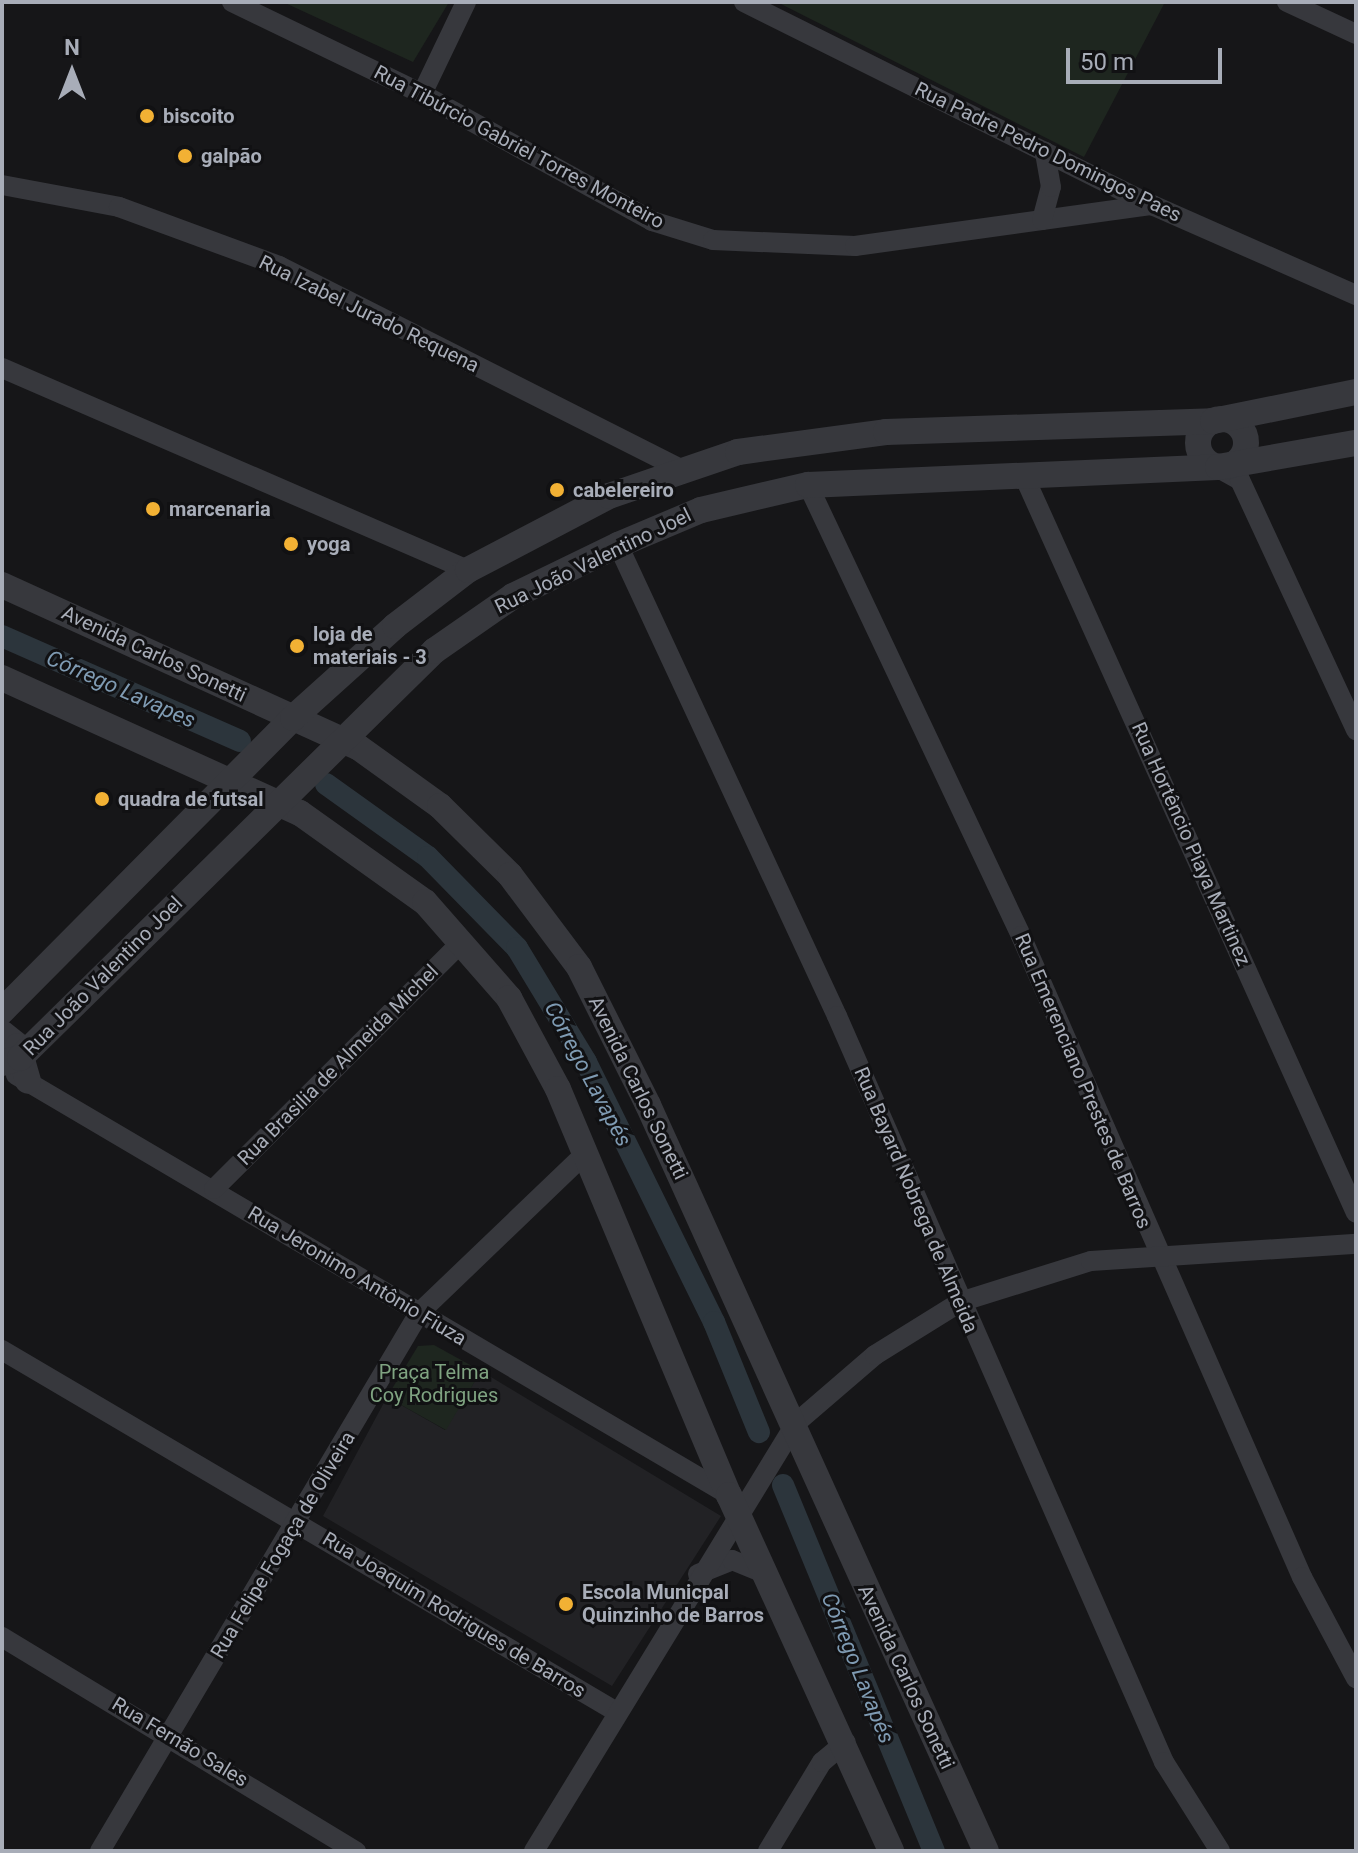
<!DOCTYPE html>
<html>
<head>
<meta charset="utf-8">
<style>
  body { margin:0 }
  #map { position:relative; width:1358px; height:1853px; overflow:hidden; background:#161618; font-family:Roboto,sans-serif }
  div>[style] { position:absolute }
  .built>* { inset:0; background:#222225 }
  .green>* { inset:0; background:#1e261f }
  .canal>* { height:22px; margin:-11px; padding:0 11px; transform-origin:11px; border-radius:11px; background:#2c353c }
  .minor>* { height:20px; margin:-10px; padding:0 10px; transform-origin:10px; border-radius:10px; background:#37383d }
  .tertiary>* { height:26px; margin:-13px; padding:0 13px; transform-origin:13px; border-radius:13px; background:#37383d }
  .tertiary>.ring { margin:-13px; padding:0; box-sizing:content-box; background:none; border:26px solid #37383d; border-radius:50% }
  .dots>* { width:22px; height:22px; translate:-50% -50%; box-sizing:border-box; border:4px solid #111113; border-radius:50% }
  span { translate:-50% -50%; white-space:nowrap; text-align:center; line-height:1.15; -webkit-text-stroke:6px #111113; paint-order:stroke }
  .poi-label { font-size:20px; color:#a8adb8; font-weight:700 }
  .left { translate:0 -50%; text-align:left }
  .street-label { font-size:20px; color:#a8adb8 }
  .park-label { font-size:20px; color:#7fa381 }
  .water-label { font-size:22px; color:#7f9bb3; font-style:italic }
  .frame { position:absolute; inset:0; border:4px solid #a8adb8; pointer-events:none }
  .north { position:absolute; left:32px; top:32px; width:80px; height:80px; -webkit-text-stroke:6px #111113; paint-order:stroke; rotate:0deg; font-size:22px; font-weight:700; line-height:32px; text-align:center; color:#a8adb8 }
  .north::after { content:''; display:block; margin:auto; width:28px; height:36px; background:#a8adb8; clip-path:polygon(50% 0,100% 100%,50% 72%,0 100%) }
  .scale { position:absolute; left:1066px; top:48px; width:156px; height:36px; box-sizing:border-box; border:4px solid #a8adb8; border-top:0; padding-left:10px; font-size:24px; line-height:28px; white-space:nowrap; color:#a8adb8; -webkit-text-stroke:6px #111113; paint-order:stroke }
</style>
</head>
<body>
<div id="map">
  <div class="built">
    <i style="clip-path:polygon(481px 1371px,721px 1516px,612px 1686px,323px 1516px,387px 1397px,445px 1430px)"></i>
  </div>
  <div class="green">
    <i style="clip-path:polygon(283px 2px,449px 2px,413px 62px)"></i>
    <i style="clip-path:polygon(777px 2px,1165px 2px,1084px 157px)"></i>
    <i style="clip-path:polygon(434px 1345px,481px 1371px,446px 1430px,387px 1397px,418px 1346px)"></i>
  </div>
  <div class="canal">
    <i style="left:2px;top:636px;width:260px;rotate:23.8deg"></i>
    <i style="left:326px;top:784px;width:125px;rotate:35.6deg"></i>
    <i style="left:428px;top:857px;width:127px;rotate:45.6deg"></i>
    <i style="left:517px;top:948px;width:133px;rotate:58.8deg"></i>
    <i style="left:586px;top:1062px;width:290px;rotate:63.8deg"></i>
    <i style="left:714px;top:1322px;width:119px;rotate:67.8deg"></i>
    <i style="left:783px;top:1485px;width:396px;rotate:67.6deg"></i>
  </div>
  <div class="minor">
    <i style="left:232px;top:2px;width:211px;rotate:25.8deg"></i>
    <i style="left:422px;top:94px;width:263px;rotate:28.9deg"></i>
    <i style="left:652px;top:221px;width:64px;rotate:17.3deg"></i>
    <i style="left:713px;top:240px;width:142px;rotate:2.4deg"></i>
    <i style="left:855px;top:246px;width:300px;rotate:-7.9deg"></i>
    <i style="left:744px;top:2px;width:456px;rotate:26.5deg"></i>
    <i style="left:1152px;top:205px;width:223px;rotate:23.8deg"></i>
    <i style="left:1287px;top:2px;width:76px;rotate:24.9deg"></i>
    <i style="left:422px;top:94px;width:102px;rotate:-64.4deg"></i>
    <i style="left:2px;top:185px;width:119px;rotate:10.6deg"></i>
    <i style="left:119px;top:207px;width:171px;rotate:20.2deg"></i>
    <i style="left:279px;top:266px;width:446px;rotate:26.8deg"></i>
    <i style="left:1042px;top:220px;width:34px;rotate:-75deg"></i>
    <i style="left:1051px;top:187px;width:36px;rotate:-100deg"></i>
    <i style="left:2px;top:368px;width:508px;rotate:23.44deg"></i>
    <i style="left:1211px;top:464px;width:33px;rotate:29deg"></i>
    <i style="left:1240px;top:480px;width:276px;rotate:65.1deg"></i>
    <i style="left:1024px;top:476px;width:808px;rotate:65.75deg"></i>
    <i style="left:808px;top:485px;width:499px;rotate:64.7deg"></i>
    <i style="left:1021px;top:936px;width:700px;rotate:66.33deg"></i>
    <i style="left:1302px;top:1577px;width:115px;rotate:61.9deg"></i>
    <i style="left:618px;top:545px;width:519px;rotate:65.06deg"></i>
    <i style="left:837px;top:1016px;width:815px;rotate:66.33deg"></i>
    <i style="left:1164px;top:1762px;width:105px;rotate:57.8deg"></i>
    <i style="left:16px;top:1075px;width:828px;rotate:30.5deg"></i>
    <i style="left:214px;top:1189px;width:350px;rotate:-44.9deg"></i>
    <i style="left:2px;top:1350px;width:711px;rotate:30.49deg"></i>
    <i style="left:698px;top:1574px;width:37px;rotate:-22deg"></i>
    <i style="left:732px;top:1560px;width:37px;rotate:22deg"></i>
    <i style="left:2px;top:1637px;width:414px;rotate:31.2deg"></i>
    <i style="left:100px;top:1851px;width:625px;rotate:-59.33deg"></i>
    <i style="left:419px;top:1313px;width:231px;rotate:-43.8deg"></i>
    <i style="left:534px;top:1851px;width:502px;rotate:-58.53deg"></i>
    <i style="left:796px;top:1423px;width:104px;rotate:-40.7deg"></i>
    <i style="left:875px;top:1355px;width:100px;rotate:-31.9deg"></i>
    <i style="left:960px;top:1302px;width:137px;rotate:-17.4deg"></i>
    <i style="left:1091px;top:1261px;width:266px;rotate:-3.7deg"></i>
    <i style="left:768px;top:1851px;width:104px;rotate:-58.8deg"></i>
    <i style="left:822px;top:1762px;width:31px;rotate:-40deg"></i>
  </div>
  <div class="tertiary">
    <i class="ring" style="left:1198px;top:419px;width:22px;height:22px"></i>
    <i style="left:2px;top:585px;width:391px;rotate:24.5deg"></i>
    <i style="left:358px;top:747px;width:101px;rotate:35.7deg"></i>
    <i style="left:440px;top:806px;width:98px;rotate:44.6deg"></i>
    <i style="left:510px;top:875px;width:115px;rotate:53.1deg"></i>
    <i style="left:579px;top:967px;width:154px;rotate:63.4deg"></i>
    <i style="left:648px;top:1105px;width:819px;rotate:65.63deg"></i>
    <i style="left:2px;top:678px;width:327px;rotate:24.4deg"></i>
    <i style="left:300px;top:813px;width:153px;rotate:35.5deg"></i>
    <i style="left:425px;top:902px;width:128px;rotate:48.8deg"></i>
    <i style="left:509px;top:998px;width:103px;rotate:61.7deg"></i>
    <i style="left:558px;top:1089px;width:441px;rotate:67.2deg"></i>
    <i style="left:729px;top:1495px;width:391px;rotate:65.5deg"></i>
    <i style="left:2px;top:1011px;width:413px;rotate:-45.2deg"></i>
    <i style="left:293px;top:718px;width:137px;rotate:-42deg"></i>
    <i style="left:395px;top:626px;width:92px;rotate:-37.5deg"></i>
    <i style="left:468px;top:570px;width:159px;rotate:-27.7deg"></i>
    <i style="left:609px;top:496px;width:136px;rotate:-18.8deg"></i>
    <i style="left:738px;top:452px;width:149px;rotate:-7.7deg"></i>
    <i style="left:886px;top:432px;width:327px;rotate:-1.9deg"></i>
    <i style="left:1213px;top:421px;width:146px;rotate:-11.5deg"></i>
    <i style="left:2px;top:1033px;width:21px;rotate:39deg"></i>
    <i style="left:18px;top:1046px;width:36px;rotate:74deg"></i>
    <i style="left:2px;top:1063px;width:19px;rotate:-16deg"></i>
    <i style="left:20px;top:1058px;width:581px;rotate:-44.51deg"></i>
    <i style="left:434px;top:651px;width:96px;rotate:-34.8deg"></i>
    <i style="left:513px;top:596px;width:117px;rotate:-25.9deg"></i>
    <i style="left:618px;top:545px;width:90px;rotate:-22.9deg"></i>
    <i style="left:701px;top:510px;width:110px;rotate:-13.2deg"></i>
    <i style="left:808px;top:485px;width:410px;rotate:-2.5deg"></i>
    <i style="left:1218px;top:467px;width:140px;rotate:-9.9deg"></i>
  </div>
  <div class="dots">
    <i style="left:147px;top:116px;background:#f2b134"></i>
    <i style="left:185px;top:156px;background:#f2b134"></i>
    <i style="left:557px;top:490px;background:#f2b134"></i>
    <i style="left:153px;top:509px;background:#f2b134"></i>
    <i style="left:291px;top:544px;background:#f2b134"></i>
    <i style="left:297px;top:646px;background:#f2b134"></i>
    <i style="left:102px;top:799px;background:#f2b134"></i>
    <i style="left:566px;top:1604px;background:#f2b134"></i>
  </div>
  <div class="poi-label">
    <span class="left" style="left:163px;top:116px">biscoito</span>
    <span class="left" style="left:201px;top:156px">galpão</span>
    <span class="left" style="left:573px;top:490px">cabelereiro</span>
    <span class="left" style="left:169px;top:509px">marcenaria</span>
    <span class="left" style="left:307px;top:544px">yoga</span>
    <span class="left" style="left:313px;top:646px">loja de<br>materiais - 3</span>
    <span class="left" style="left:118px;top:799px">quadra de futsal</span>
    <span class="left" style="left:582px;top:1604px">Escola Municpal<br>Quinzinho de Barros</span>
  </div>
  <div class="street-label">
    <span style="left:519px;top:147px;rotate:28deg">Rua Tibúrcio Gabriel Torres Monteiro</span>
    <span style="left:1048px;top:152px;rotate:26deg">Rua Padre Pedro Domingos Paes</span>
    <span style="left:369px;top:314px;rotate:26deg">Rua Izabel Jurado Requena</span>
    <span style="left:593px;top:561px;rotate:-26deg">Rua João Valentino Joel</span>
    <span style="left:154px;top:654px;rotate:25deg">Avenida Carlos Sonetti</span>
    <span style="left:1191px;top:844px;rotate:66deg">Rua Hortêncio Piaya Martinez</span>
    <span style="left:103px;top:976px;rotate:-45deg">Rua João Valentino Joel</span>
    <span style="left:338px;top:1065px;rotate:-45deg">Rua Brasilia de Almeida Michel</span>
    <span style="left:1083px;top:1081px;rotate:67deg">Rua Emerenciano Prestes de Barros</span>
    <span style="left:638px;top:1088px;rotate:64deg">Avenida Carlos Sonetti</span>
    <span style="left:916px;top:1200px;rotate:67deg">Rua Bayard Nobrega de Almeida</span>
    <span style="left:357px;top:1276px;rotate:31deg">Rua Jeronimo Antônio Fiuza</span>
    <span style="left:283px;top:1545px;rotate:-59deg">Rua Felipe Fogaça de Oliveira</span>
    <span style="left:454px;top:1615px;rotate:31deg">Rua Joaquim Rodrigues de Barros</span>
    <span style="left:906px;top:1677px;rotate:65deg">Avenida Carlos Sonetti</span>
    <span style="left:180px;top:1742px;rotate:31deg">Rua Fernão Sales</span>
  </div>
  <div class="park-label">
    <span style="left:434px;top:1384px">Praça Telma<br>Coy Rodrigues</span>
  </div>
  <div class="water-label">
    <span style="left:121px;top:689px;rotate:24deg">Córrego Lavapes</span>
    <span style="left:588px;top:1074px;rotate:62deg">Córrego Lavapés</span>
    <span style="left:858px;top:1668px;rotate:68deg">Córrego Lavapés</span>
  </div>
  <div class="frame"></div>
  <div class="north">N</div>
  <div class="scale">50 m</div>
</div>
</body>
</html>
